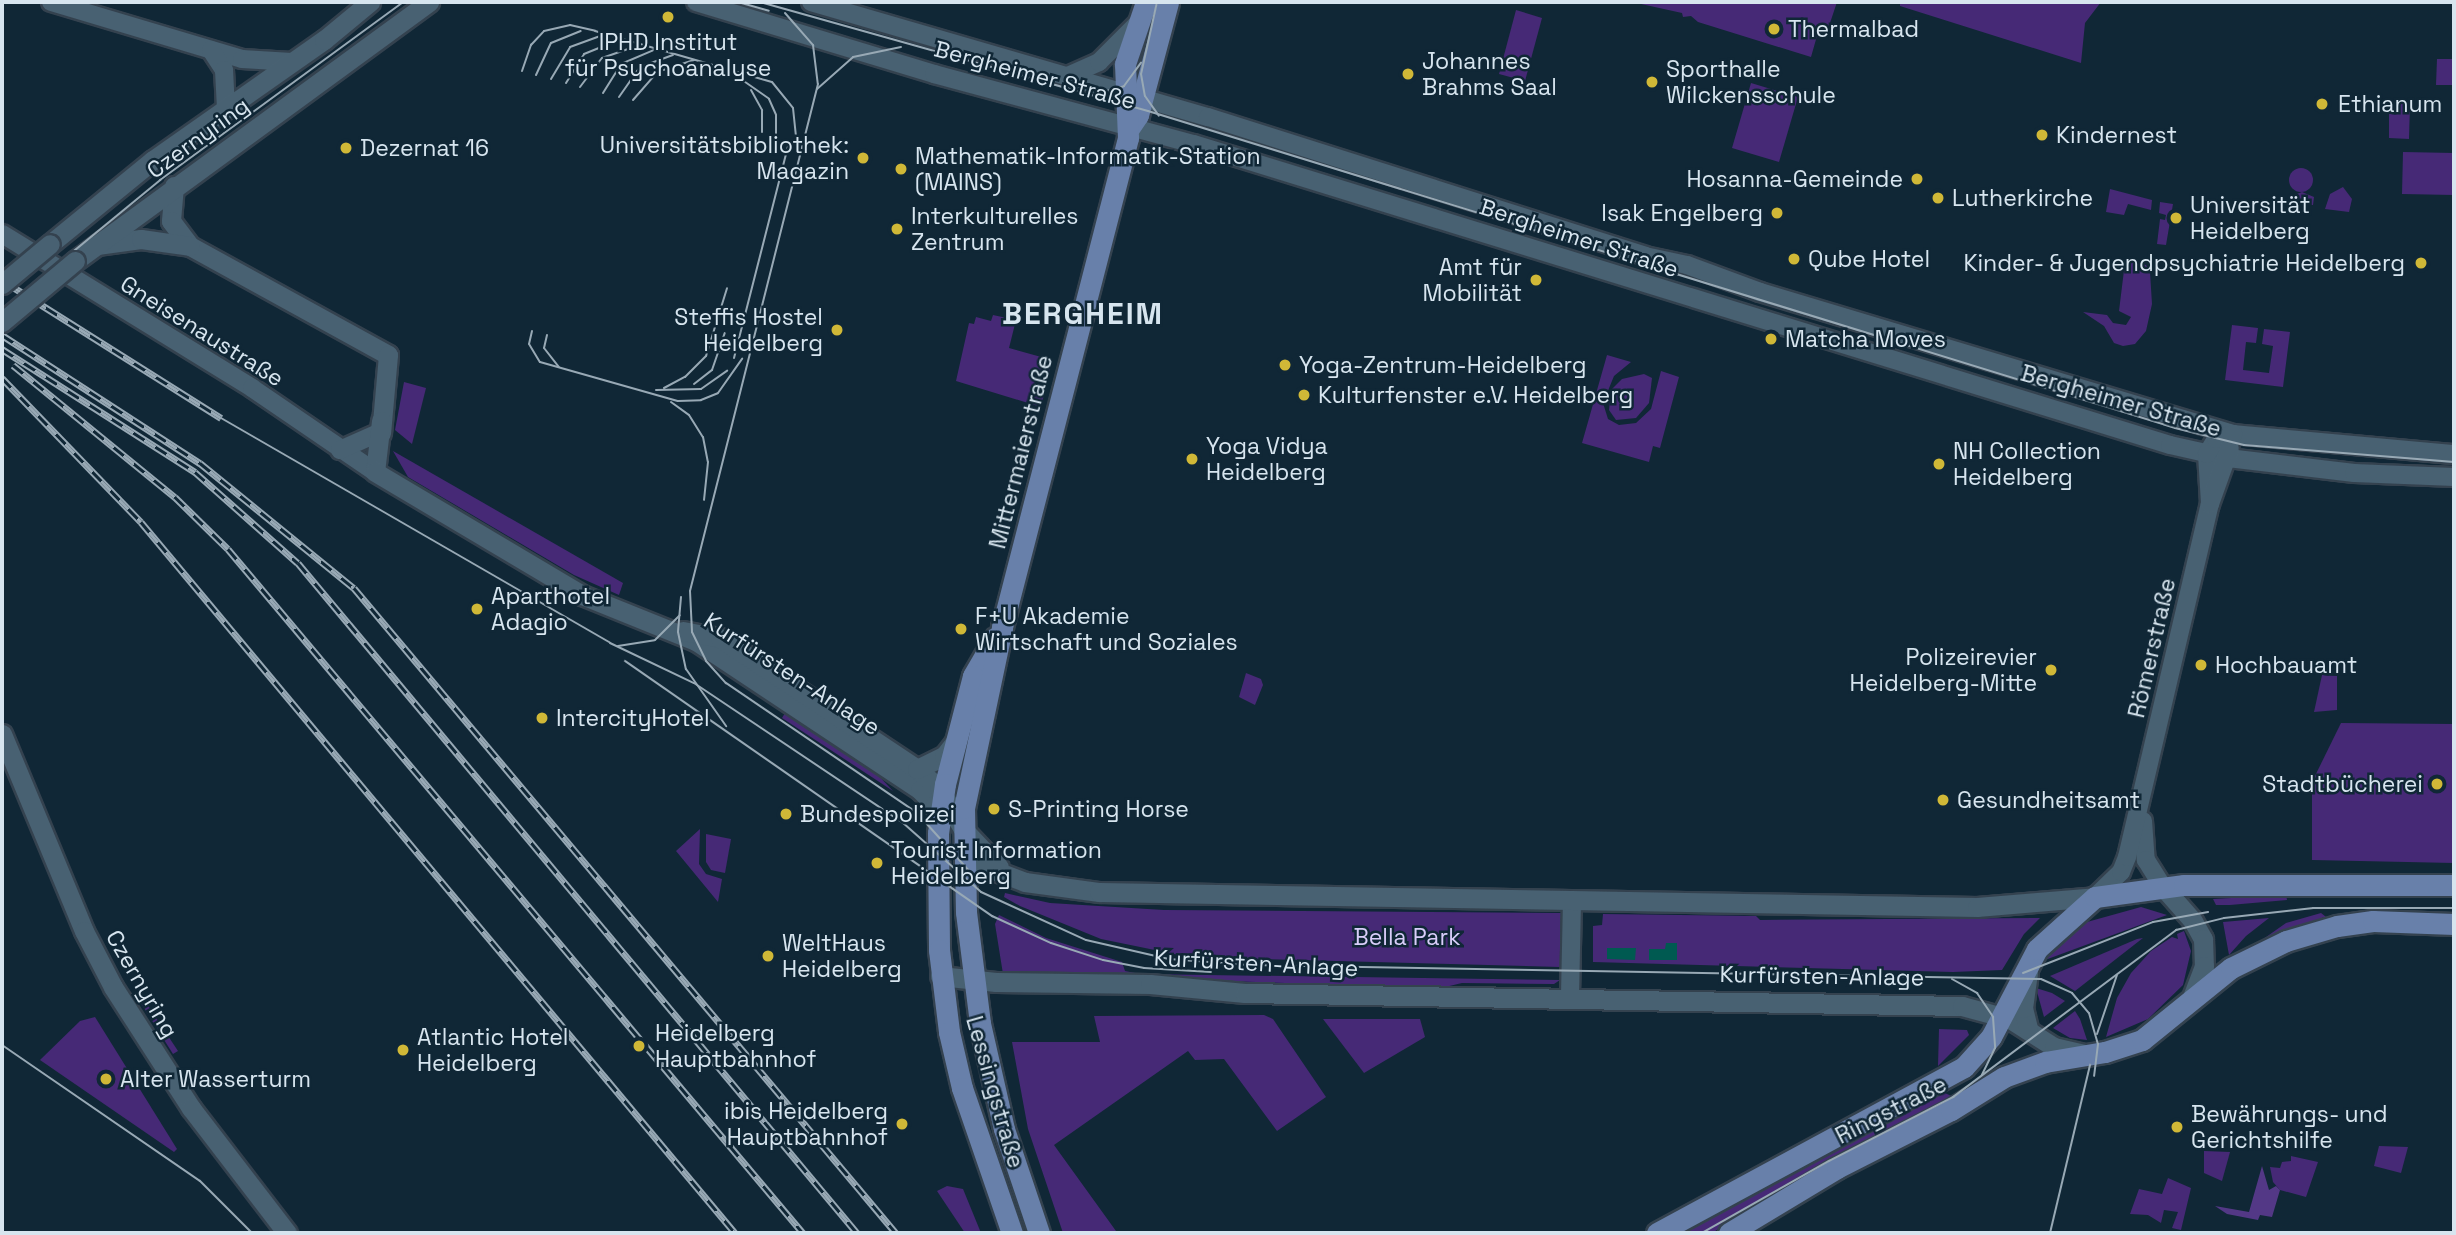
<!DOCTYPE html>
<html>
<head>
<meta charset="utf-8">
<style>
  body { margin:0 }
  #map { position:relative; width:2456px; height:1235px; overflow:hidden; background:#102736; font-family:"Space Grotesk",sans-serif }
  div>[style] { position:absolute }
  .green>* { inset:0; background:#462976 }
  .round { border-radius:50% }
  .forest>* { inset:0; background:#533886 }
  .water>* { inset:0; background:#005a51 }
  .roads { filter:drop-shadow(2px 0 #34424f) drop-shadow(-2px 0 #34424f) drop-shadow(0 2px #34424f) drop-shadow(0 -2px #34424f) }
  .tertiary>* { height:18px; margin:-9px; padding:0 9px; transform-origin:9px; border-radius:9px; background:#486172 }
  .secondary>* { height:19px; margin:-9.5px; padding:0 9.5px; transform-origin:9.5px; border-radius:9.5px; background:#486172 }
  .primary>* { height:21px; margin:-10.5px; padding:0 10.5px; transform-origin:10.5px; border-radius:10.5px; background:#6880aa }
  .tram>* { height:2px; margin:-1px; padding:0 1px; transform-origin:1px; border-radius:1px; background:#98a9b5 }
  .rail>* { height:7px; margin-top:-3.5px; transform-origin:0; background:repeating-linear-gradient(90deg,#102736 0 13px,#98a9b5 0 26px); box-sizing:border-box; border-block:2px solid #98a9b5 }
  .bridges { filter:drop-shadow(2px 0 #34424f) drop-shadow(-2px 0 #34424f) drop-shadow(0 2px #34424f) drop-shadow(0 -2px #34424f) }
  .secondary-bridge>* { height:19px; margin:-9.5px; padding:0 9.5px; transform-origin:9.5px; border-radius:9.5px; background:#486172 }
  .dots>* { width:19px; height:19px; translate:-50% -50%; box-sizing:border-box; border:4px solid #102736; border-radius:50% }
  span { translate:-50% -50%; white-space:nowrap; text-align:center; line-height:1.15; -webkit-text-stroke:5px #102736; paint-order:stroke }
  .poi-label { font-size:23px; color:#d7e5ef }
  .left { translate:0 -50%; text-align:left }
  .right { translate:-100% -50%; text-align:right }
  .street-label { font-size:23px; color:#d7e5ef }
  .park-label { font-size:23px; color:#d9cdfa }
  .district-label { font-size:30px; color:#d7e5ef; font-weight:700; letter-spacing:2px }
  .frame { position:absolute; inset:0; border:4px solid #d7e5ef; pointer-events:none }
</style>
</head>
<body>
<div id="map">
  <div class="green">
    <i style="clip-path:polygon(1632px 2px,1837px 2px,1825px 38px,1817px 36px,1811px 57px,1698px 22px,1691px 16px,1683px 17px,1682px 13px)"></i>
    <i style="clip-path:polygon(1900px 2px,2101px 2px,2085px 23px,2081px 63px,1900px 6px)"></i>
    <i style="clip-path:polygon(1516px 10px,1542px 18px,1525px 81px,1499px 74px)"></i>
    <i style="clip-path:polygon(2437px 59px,2454px 59px,2454px 85px,2436px 85px)"></i>
    <i style="clip-path:polygon(1751px 83px,1798px 97px,1779px 162px,1732px 148px)"></i>
    <i style="clip-path:polygon(2389px 104px,2410px 104px,2409px 139px,2389px 138px)"></i>
    <i style="clip-path:polygon(2403px 152px,2454px 153px,2454px 195px,2402px 194px)"></i>
    <i class="round" style="left:2289px;top:168px;width:24px;height:24px"></i>
    <i style="clip-path:polygon(2343px 187px,2352px 199px,2349px 212px,2325px 209px,2330px 194px)"></i>
    <i style="clip-path:polygon(2110px 189px,2152px 200px,2151px 210px,2128px 204px,2124px 215px,2106px 212px)"></i>
    <i style="clip-path:polygon(2302px 192px,2314px 197px,2313px 205px,2289px 205px,2289px 197px)"></i>
    <i style="clip-path:polygon(2160px 202px,2173px 204px,2166px 245px,2157px 244px,2160px 219px,2165px 220px,2166px 215px,2159px 213px)"></i>
    <i style="clip-path:polygon(2132px 261px,2146px 265px,2150px 272px,2152px 304px,2146px 331px,2135px 344px,2123px 346px,2114px 343px,2104px 326px,2083px 312px,2107px 315px,2113px 323px,2126px 325px,2131px 317px,2119px 311px,2125px 262px)"></i>
    <i style="clip-path:polygon(993px 315px,1016px 320px,1009px 348px,1052px 360px,1041px 407px,956px 381px,969px 323px,974px 324px,976px 317px,991px 321px)"></i>
    <i style="clip-path:polygon(2232px 325px,2258px 328px,2256px 343px,2246px 342px,2243px 370px,2269px 373px,2273px 346px,2262px 344px,2264px 329px,2290px 332px,2283px 387px,2225px 380px)"></i>
    <i style="clip-path:polygon(1607px 355px,1631px 362px,1614px 376px,1603px 403px,1608px 419px,1619px 425px,1636px 423px,1651px 409px,1661px 371px,1679px 377px,1660px 448px,1653px 446px,1649px 462px,1582px 443px)"></i>
    <i style="clip-path:polygon(1644px 374px,1652px 378px,1649px 403px,1636px 418px,1616px 420px,1609px 410px,1611px 390px,1622px 379px)"></i>
    <i style="clip-path:polygon(404px 382px,426px 388px,412px 444px,395px 430px)"></i>
    <i style="clip-path:polygon(393px 451px,623px 583px,619px 595px,574px 575px,408px 477px)"></i>
    <i style="clip-path:polygon(1246px 673px,1261px 679px,1263px 685px,1255px 705px,1239px 697px)"></i>
    <i style="clip-path:polygon(2322px 675px,2337px 676px,2337px 710px,2314px 712px)"></i>
    <i style="clip-path:polygon(785px 713px,877px 774px,893px 791px,782px 718px)"></i>
    <i style="clip-path:polygon(2341px 723px,2454px 724px,2454px 863px,2312px 860px,2312px 782px)"></i>
    <i style="clip-path:polygon(700px 829px,699px 864px,706px 874px,722px 879px,718px 902px,676px 851px)"></i>
    <i style="clip-path:polygon(706px 834px,731px 839px,725px 873px,711px 870px,706px 862px)"></i>
    <i style="clip-path:polygon(1005px 893px,1050px 903px,1164px 910px,1561px 913px,1560px 967px,1189px 957px,1101px 939px,1020px 906px,1004px 897px)"></i>
    <i style="clip-path:polygon(2286px 895px,2287px 900px,2230px 905px,2216px 905px,2213px 899px)"></i>
    <i style="clip-path:polygon(2141px 907px,2167px 915px,2045px 960px,2087px 922px)"></i>
    <i style="clip-path:polygon(2321px 913px,2330px 920px,2323px 917px,2319px 923px,2259px 942px,2286px 923px)"></i>
    <i style="clip-path:polygon(1603px 914px,1756px 916px,1760px 920px,2040px 918px,2024px 934px,2002px 970px,1953px 972px,1593px 962px,1593px 926px,1602px 925px)"></i>
    <i style="clip-path:polygon(999px 915px,1046px 938px,1122px 962px,1125px 971px,1140px 974px,1560px 980px,1554px 984px,1462px 983px,1441px 988px,1003px 974px,995px 924px)"></i>
    <i style="clip-path:polygon(2269px 918px,2246px 936px,2229px 955px,2223px 922px)"></i>
    <i style="clip-path:polygon(2184px 931px,2191px 951px,2183px 985px,2148px 1019px,2106px 1037px,2117px 998px,2131px 973px,2151px 951px,2172px 937px,2178px 939px,2177px 934px)"></i>
    <i style="clip-path:polygon(2143px 938px,2075px 991px,2050px 976px,2137px 939px)"></i>
    <i style="clip-path:polygon(2036px 988px,2052px 993px,2065px 1001px,2044px 1017px)"></i>
    <i style="clip-path:polygon(143px 998px,178px 1051px,173px 1054px,139px 1000px)"></i>
    <i style="clip-path:polygon(2075px 1011px,2080px 1019px,2087px 1040px,2070px 1038px,2053px 1028px)"></i>
    <i style="clip-path:polygon(1264px 1015px,1273px 1019px,1326px 1097px,1277px 1131px,1224px 1059px,1195px 1060px,1188px 1051px,1054px 1145px,1116px 1231px,1063px 1233px,1028px 1129px,1012px 1042px,1100px 1042px,1094px 1016px)"></i>
    <i style="clip-path:polygon(95px 1017px,177px 1149px,174px 1152px,40px 1060px,80px 1021px)"></i>
    <i style="clip-path:polygon(1323px 1019px,1420px 1019px,1425px 1037px,1364px 1073px)"></i>
    <i style="clip-path:polygon(1939px 1029px,1967px 1030px,1969px 1035px,1938px 1066px)"></i>
    <i style="clip-path:polygon(1938px 1090px,1956px 1098px,1794px 1182px,1712px 1233px,1678px 1233px)"></i>
    <i style="clip-path:polygon(2379px 1146px,2408px 1147px,2401px 1173px,2374px 1166px)"></i>
    <i style="clip-path:polygon(2204px 1151px,2230px 1152px,2222px 1181px,2204px 1173px)"></i>
    <i style="clip-path:polygon(2291px 1156px,2318px 1162px,2306px 1197px,2280px 1190px,2273px 1182px,2270px 1167px,2280px 1168px,2282px 1162px,2291px 1161px)"></i>
    <i style="clip-path:polygon(2168px 1178px,2191px 1188px,2181px 1230px,2172px 1228px,2178px 1212px,2164px 1210px,2161px 1223px,2148px 1215px,2130px 1214px,2139px 1189px,2162px 1194px)"></i>
    <i style="clip-path:polygon(947px 1186px,963px 1189px,981px 1233px,965px 1233px,937px 1191px)"></i>
  </div>
  <div class="forest">
    <i style="clip-path:polygon(2262px 1166px,2269px 1190px,2276px 1186px,2280px 1190px,2272px 1217px,2260px 1215px,2258px 1220px,2227px 1214px,2215px 1206px,2249px 1212px)"></i>
  </div>
  <div class="water">
    <i style="clip-path:polygon(1666px 943px,1677px 943px,1677px 960px,1649px 960px,1649px 949px,1665px 949px)"></i>
    <i style="clip-path:polygon(1607px 948px,1636px 948px,1635px 960px,1607px 959px)"></i>
  </div>
  <div class="roads">
    <div class="tertiary">
      <i style="left:51px;top:2px;width:199px;rotate:16.6deg"></i>
      <i style="left:242px;top:59px;width:50px;rotate:3.4deg"></i>
      <i style="left:696px;top:2px;width:249px;rotate:16.8deg"></i>
      <i style="left:934px;top:74px;width:269px;rotate:15.1deg"></i>
      <i style="left:1194px;top:144px;width:1021px;rotate:17.14deg"></i>
      <i style="left:2170px;top:445px;width:59px;rotate:12.6deg"></i>
      <i style="left:2228px;top:458px;width:127px;rotate:6.8deg"></i>
      <i style="left:2354px;top:473px;width:100px;rotate:2.3deg"></i>
      <i style="left:811px;top:2px;width:413px;rotate:16.2deg"></i>
      <i style="left:1208px;top:117px;width:459px;rotate:17.6deg"></i>
      <i style="left:1645px;top:256px;width:43px;rotate:12.1deg"></i>
      <i style="left:1687px;top:265px;width:78px;rotate:20.3deg"></i>
      <i style="left:1760px;top:292px;width:494px;rotate:16.7deg"></i>
      <i style="left:2233px;top:434px;width:222px;rotate:5.2deg"></i>
      <i style="left:211px;top:50px;width:24px;rotate:57deg"></i>
      <i style="left:224px;top:70px;width:36px;rotate:87deg"></i>
      <i style="left:1070px;top:75px;width:32px;rotate:-24deg"></i>
      <i style="left:1099px;top:62px;width:55px;rotate:-45deg"></i>
      <i style="left:2px;top:234px;width:294px;rotate:31.6deg"></i>
      <i style="left:252px;top:388px;width:149px;rotate:34.3deg"></i>
      <i style="left:340px;top:450px;width:42px;rotate:-24.1deg"></i>
      <i style="left:2210px;top:503px;width:49px;rotate:-93.5deg"></i>
      <i style="left:2207px;top:454px;width:17px;rotate:-59deg"></i>
      <i style="left:2216px;top:439px;width:18px;rotate:-16deg"></i>
      <i style="left:2143px;top:821px;width:39px;rotate:86deg"></i>
      <i style="left:2146px;top:860px;width:32px;rotate:58deg"></i>
      <i style="left:2095px;top:897px;width:36px;rotate:-44deg"></i>
      <i style="left:2121px;top:872px;width:16px;rotate:-68deg"></i>
      <i style="left:2127px;top:857px;width:363px;rotate:-76.8deg"></i>
      <i style="left:2210px;top:504px;width:59px;rotate:-70.3deg"></i>
      <i style="left:1570px;top:996px;width:93px;rotate:-88.8deg"></i>
    </div>
    <div class="secondary">
      <i style="left:174px;top:186px;width:35px;rotate:95deg"></i>
      <i style="left:171px;top:221px;width:31px;rotate:53deg"></i>
      <i style="left:190px;top:246px;width:226px;rotate:28.8deg"></i>
      <i style="left:388px;top:355px;width:78px;rotate:95.1deg"></i>
      <i style="left:50px;top:244px;width:133px;rotate:-39.2deg"></i>
      <i style="left:153px;top:160px;width:209px;rotate:-35.1deg"></i>
      <i style="left:324px;top:40px;width:60px;rotate:-39.6deg"></i>
      <i style="left:97px;top:245px;width:44px;rotate:-7.8deg"></i>
      <i style="left:141px;top:239px;width:49px;rotate:8.1deg"></i>
      <i style="left:75px;top:261px;width:439px;rotate:-36.2deg"></i>
      <i style="left:381px;top:421px;width:51px;rotate:96.7deg"></i>
      <i style="left:375px;top:472px;width:241px;rotate:30.7deg"></i>
      <i style="left:582px;top:595px;width:123px;rotate:22deg"></i>
      <i style="left:696px;top:641px;width:269px;rotate:33.6deg"></i>
      <i style="left:920px;top:790px;width:21px;rotate:45deg"></i>
      <i style="left:935px;top:805px;width:15px;rotate:74deg"></i>
      <i style="left:683px;top:631px;width:38px;rotate:11deg"></i>
      <i style="left:720px;top:638px;width:237px;rotate:33.6deg"></i>
      <i style="left:917px;top:769px;width:29px;rotate:41deg"></i>
      <i style="left:939px;top:788px;width:48px;rotate:59.7deg"></i>
      <i style="left:963px;top:829px;width:52px;rotate:46.5deg"></i>
      <i style="left:2px;top:734px;width:213px;rotate:67.4deg"></i>
      <i style="left:84px;top:931px;width:63px;rotate:62.6deg"></i>
      <i style="left:113px;top:987px;width:144px;rotate:57.2deg"></i>
      <i style="left:191px;top:1108px;width:158px;rotate:52.5deg"></i>
      <i style="left:917px;top:769px;width:30px;rotate:-26deg"></i>
      <i style="left:944px;top:756px;width:16px;rotate:-52deg"></i>
      <i style="left:964px;top:859px;width:65px;rotate:20.7deg"></i>
      <i style="left:1025px;top:882px;width:75px;rotate:7.7deg"></i>
      <i style="left:1099px;top:892px;width:878px;rotate:0.98deg"></i>
      <i style="left:1977px;top:907px;width:118px;rotate:-4.8deg"></i>
      <i style="left:2163px;top:887px;width:45px;rotate:48.6deg"></i>
      <i style="left:2193px;top:921px;width:21px;rotate:61deg"></i>
      <i style="left:2203px;top:939px;width:27px;rotate:88deg"></i>
      <i style="left:2204px;top:966px;width:36px;rotate:111deg"></i>
      <i style="left:940px;top:976px;width:56px;rotate:6.1deg"></i>
      <i style="left:996px;top:982px;width:154px;rotate:0.7deg"></i>
      <i style="left:1150px;top:984px;width:95px;rotate:5.4deg"></i>
      <i style="left:1245px;top:993px;width:717px;rotate:1.04deg"></i>
      <i style="left:1962px;top:1006px;width:50px;rotate:15.2deg"></i>
      <i style="left:2010px;top:1019px;width:52px;rotate:32.5deg"></i>
      <i style="left:2054px;top:1047px;width:31px;rotate:13deg"></i>
      <i style="left:2028px;top:1028px;width:21px;rotate:-104deg"></i>
      <i style="left:2023px;top:1008px;width:36px;rotate:-82deg"></i>
    </div>
    <div class="primary">
      <i style="left:1130px;top:127px;width:14px;rotate:-56deg"></i>
      <i style="left:1138px;top:115px;width:117px;rotate:-75.1deg"></i>
      <i style="left:995px;top:638px;width:44px;rotate:120.1deg"></i>
      <i style="left:973px;top:676px;width:112px;rotate:104.5deg"></i>
      <i style="left:945px;top:784px;width:49px;rotate:98.1deg"></i>
      <i style="left:938px;top:833px;width:117px;rotate:89.5deg"></i>
      <i style="left:939px;top:950px;width:83px;rotate:83deg"></i>
      <i style="left:949px;top:1032px;width:57px;rotate:76.9deg"></i>
      <i style="left:962px;top:1088px;width:153px;rotate:71deg"></i>
      <i style="left:1039px;top:1233px;width:110px;rotate:-108.6deg"></i>
      <i style="left:1004px;top:1129px;width:109px;rotate:-102.8deg"></i>
      <i style="left:980px;top:1023px;width:112px;rotate:-97.2deg"></i>
      <i style="left:966px;top:912px;width:104px;rotate:-91.1deg"></i>
      <i style="left:964px;top:808px;width:185px;rotate:-78.1deg"></i>
      <i style="left:1002px;top:627px;width:505px;rotate:-75.55deg"></i>
      <i style="left:1128px;top:138px;width:74px;rotate:-92.3deg"></i>
      <i style="left:1125px;top:64px;width:65px;rotate:-71.3deg"></i>
      <i style="left:1657px;top:1233px;width:349px;rotate:-28.4deg"></i>
      <i style="left:1964px;top:1067px;width:40px;rotate:-48deg"></i>
      <i style="left:1991px;top:1037px;width:99px;rotate:-62.4deg"></i>
      <i style="left:2037px;top:949px;width:78px;rotate:-41.9deg"></i>
      <i style="left:2095px;top:897px;width:90px;rotate:-7.7deg"></i>
      <i style="left:2184px;top:885px;width:270px"></i>
      <i style="left:1729px;top:1233px;width:126px;rotate:-31deg"></i>
      <i style="left:1837px;top:1168px;width:128px;rotate:-27deg"></i>
      <i style="left:1951px;top:1110px;width:62px;rotate:-31.9deg"></i>
      <i style="left:2004px;top:1077px;width:44px;rotate:-20.1deg"></i>
      <i style="left:2045px;top:1062px;width:61px;rotate:-9.5deg"></i>
      <i style="left:2105px;top:1052px;width:39px;rotate:-18deg"></i>
      <i style="left:2142px;top:1040px;width:114px;rotate:-39deg"></i>
      <i style="left:2231px;top:968px;width:61px;rotate:-26.1deg"></i>
      <i style="left:2286px;top:941px;width:53px;rotate:-16.4deg"></i>
      <i style="left:2337px;top:926px;width:36px;rotate:-8deg"></i>
      <i style="left:2373px;top:921px;width:81px;rotate:2.1deg"></i>
    </div>
  </div>
  <div class="tram">
    <i style="left:738px;top:2px;width:32px;rotate:16deg"></i>
    <i style="left:760px;top:2px;width:403px;rotate:15.7deg"></i>
    <i style="left:1148px;top:111px;width:1075px;rotate:17.15deg"></i>
    <i style="left:2175px;top:428px;width:71px;rotate:13.8deg"></i>
    <i style="left:2244px;top:445px;width:211px;rotate:4.6deg"></i>
    <i style="left:1157px;top:2px;width:74px;rotate:102.5deg"></i>
    <i style="left:1141px;top:74px;width:22px;rotate:80deg"></i>
    <i style="left:1145px;top:96px;width:24px;rotate:55deg"></i>
    <i style="left:785px;top:13px;width:43px;rotate:48.8deg"></i>
    <i style="left:813px;top:45px;width:39px;rotate:83deg"></i>
    <i style="left:818px;top:84px;width:523px;rotate:104.17deg"></i>
    <i style="left:690px;top:591px;width:41px;rotate:87.2deg"></i>
    <i style="left:692px;top:632px;width:32px;rotate:64deg"></i>
    <i style="left:706px;top:661px;width:30px;rotate:48deg"></i>
    <i style="left:726px;top:683px;width:231px;rotate:34.2deg"></i>
    <i style="left:917px;top:813px;width:96px;rotate:48deg"></i>
    <i style="left:522px;top:71px;width:28px;rotate:-71deg"></i>
    <i style="left:531px;top:45px;width:19px;rotate:-47deg"></i>
    <i style="left:544px;top:31px;width:27px;rotate:-13deg"></i>
    <i style="left:570px;top:25px;width:26px;rotate:13deg"></i>
    <i style="left:595px;top:31px;width:184px;rotate:16.1deg"></i>
    <i style="left:772px;top:82px;width:33px;rotate:51deg"></i>
    <i style="left:793px;top:108px;width:38px;rotate:84deg"></i>
    <i style="left:536px;top:75px;width:35px;rotate:-65deg"></i>
    <i style="left:551px;top:43px;width:32px;rotate:-22deg"></i>
    <i style="left:738px;top:77px;width:38px;rotate:35deg"></i>
    <i style="left:769px;top:99px;width:17px;rotate:66deg"></i>
    <i style="left:776px;top:115px;width:21px;rotate:90deg"></i>
    <i style="left:551px;top:79px;width:37px;rotate:-59deg"></i>
    <i style="left:570px;top:47px;width:35px;rotate:-20deg"></i>
    <i style="left:566px;top:83px;width:34px;rotate:-58deg"></i>
    <i style="left:584px;top:54px;width:38px;rotate:-22deg"></i>
    <i style="left:580px;top:87px;width:36px;rotate:-53deg"></i>
    <i style="left:602px;top:58px;width:39px;rotate:-19deg"></i>
    <i style="left:817px;top:89px;width:48px;rotate:-41.6deg"></i>
    <i style="left:853px;top:57px;width:49px;rotate:-11.8deg"></i>
    <i style="left:751px;top:90px;width:23px;rotate:61deg"></i>
    <i style="left:762px;top:110px;width:22px;rotate:90deg"></i>
    <i style="left:603px;top:93px;width:34px;rotate:-58deg"></i>
    <i style="left:621px;top:64px;width:36px;rotate:-23deg"></i>
    <i style="left:1095px;top:94px;width:30px;rotate:-15deg"></i>
    <i style="left:1124px;top:86px;width:29px;rotate:-54deg"></i>
    <i style="left:619px;top:97px;width:37px;rotate:-55deg"></i>
    <i style="left:640px;top:67px;width:35px;rotate:-20deg"></i>
    <i style="left:633px;top:100px;width:37px;rotate:-49deg"></i>
    <i style="left:657px;top:72px;width:39px;rotate:-18deg"></i>
    <i style="left:2px;top:310px;width:205px;rotate:-39.4deg"></i>
    <i style="left:160px;top:180px;width:301px;rotate:-36.2deg"></i>
    <i style="left:532px;top:331px;width:13px;rotate:103deg"></i>
    <i style="left:529px;top:344px;width:21px;rotate:59deg"></i>
    <i style="left:540px;top:362px;width:143px;rotate:15.8deg"></i>
    <i style="left:678px;top:401px;width:23px;rotate:-2deg"></i>
    <i style="left:701px;top:400px;width:18px;rotate:-22deg"></i>
    <i style="left:718px;top:393px;width:42px;rotate:-54.8deg"></i>
    <i style="left:547px;top:335px;width:13px;rotate:103deg"></i>
    <i style="left:544px;top:348px;width:24px;rotate:52deg"></i>
    <i style="left:734px;top:358px;width:223px;rotate:-75.7deg"></i>
    <i style="left:694px;top:384px;width:23px;rotate:-38deg"></i>
    <i style="left:712px;top:370px;width:39px;rotate:-71deg"></i>
    <i style="left:664px;top:388px;width:24px;rotate:-28deg"></i>
    <i style="left:685px;top:377px;width:30px;rotate:-45deg"></i>
    <i style="left:706px;top:356px;width:71px;rotate:-72.8deg"></i>
    <i style="left:656px;top:390px;width:45px;rotate:-1.3deg"></i>
    <i style="left:701px;top:389px;width:32px;rotate:-35deg"></i>
    <i style="left:671px;top:402px;width:22px;rotate:36deg"></i>
    <i style="left:689px;top:415px;width:26px;rotate:58deg"></i>
    <i style="left:703px;top:437px;width:25px;rotate:79deg"></i>
    <i style="left:708px;top:462px;width:38px;rotate:96deg"></i>
    <i style="left:221px;top:418px;width:449px;rotate:30deg"></i>
    <i style="left:610px;top:643px;width:93px;rotate:25.5deg"></i>
    <i style="left:694px;top:683px;width:252px;rotate:33.8deg"></i>
    <i style="left:903px;top:823px;width:104px;rotate:41.5deg"></i>
    <i style="left:981px;top:892px;width:115px;rotate:24.6deg"></i>
    <i style="left:1086px;top:940px;width:85px;rotate:12.9deg"></i>
    <i style="left:1169px;top:959px;width:80px;rotate:4.3deg"></i>
    <i style="left:1249px;top:965px;width:792px;rotate:1.01deg"></i>
    <i style="left:2041px;top:979px;width:34px;rotate:24deg"></i>
    <i style="left:2072px;top:993px;width:26px;rotate:50deg"></i>
    <i style="left:2089px;top:1013px;width:32px;rotate:74deg"></i>
    <i style="left:2098px;top:1044px;width:32px;rotate:97deg"></i>
    <i style="left:681px;top:597px;width:35px;rotate:95deg"></i>
    <i style="left:678px;top:632px;width:38px;rotate:78deg"></i>
    <i style="left:686px;top:669px;width:70px;rotate:54.9deg"></i>
    <i style="left:618px;top:646px;width:37px;rotate:-9deg"></i>
    <i style="left:655px;top:640px;width:35px;rotate:-45deg"></i>
    <i style="left:625px;top:661px;width:447px;rotate:34.8deg"></i>
    <i style="left:992px;top:916px;width:65px;rotate:24.6deg"></i>
    <i style="left:1051px;top:943px;width:55px;rotate:18.1deg"></i>
    <i style="left:1103px;top:960px;width:42px;rotate:11deg"></i>
    <i style="left:1144px;top:968px;width:67px;rotate:3.4deg"></i>
    <i style="left:2023px;top:973px;width:140px;rotate:-21.4deg"></i>
    <i style="left:2153px;top:922px;width:56px;rotate:-10.3deg"></i>
    <i style="left:1952px;top:979px;width:29px;rotate:29deg"></i>
    <i style="left:1977px;top:993px;width:29px;rotate:56deg"></i>
    <i style="left:1993px;top:1017px;width:31px;rotate:86deg"></i>
    <i style="left:1995px;top:1048px;width:30px;rotate:116deg"></i>
    <i style="left:2097px;top:1034px;width:62px;rotate:-71.3deg"></i>
    <i style="left:2px;top:1045px;width:240px;rotate:34.5deg"></i>
    <i style="left:200px;top:1181px;width:74px;rotate:45deg"></i>
    <i style="left:1702px;top:1233px;width:146px;rotate:-29.6deg"></i>
    <i style="left:1829px;top:1161px;width:140px;rotate:-27.3deg"></i>
    <i style="left:1953px;top:1097px;width:279px;rotate:-36.8deg"></i>
    <i style="left:2176px;top:930px;width:49px;rotate:-14deg"></i>
    <i style="left:2224px;top:918px;width:90px;rotate:-6.4deg"></i>
    <i style="left:2313px;top:908px;width:141px"></i>
    <i style="left:2050px;top:1233px;width:173px;rotate:-76.6deg"></i>
  </div>
  <div class="rail">
    <i style="left:2px;top:280px;width:259px;rotate:32.2deg"></i>
    <i style="left:2px;top:335px;width:236px;rotate:32.9deg"></i>
    <i style="left:200px;top:463px;width:198px;rotate:39.1deg"></i>
    <i style="left:354px;top:588px;width:842px;rotate:49.96deg"></i>
    <i style="left:2px;top:349px;width:229px;rotate:32.5deg"></i>
    <i style="left:195px;top:472px;width:137px;rotate:41.5deg"></i>
    <i style="left:298px;top:563px;width:873px;rotate:50.16deg"></i>
    <i style="left:13px;top:365px;width:209px;rotate:39.2deg"></i>
    <i style="left:175px;top:497px;width:74px;rotate:44.5deg"></i>
    <i style="left:228px;top:549px;width:894px;rotate:49.95deg"></i>
    <i style="left:2px;top:378px;width:200px;rotate:46deg"></i>
    <i style="left:141px;top:522px;width:926px;rotate:50.12deg"></i>
  </div>
  <div class="bridges">
    <div class="secondary-bridge">
      <i style="left:2px;top:284px;width:62px;rotate:-39.8deg"></i>
      <i style="left:2px;top:322px;width:95px;rotate:-39.9deg"></i>
    </div>
  </div>
  <div class="dots">
    <i style="left:668px;top:17px;background:#d0b837"></i>
    <i style="left:1774px;top:29px;background:#d0b837"></i>
    <i style="left:1408px;top:74px;background:#d0b837"></i>
    <i style="left:1652px;top:82px;background:#d0b837"></i>
    <i style="left:2322px;top:104px;background:#d0b837"></i>
    <i style="left:2042px;top:135px;background:#d0b837"></i>
    <i style="left:346px;top:148px;background:#d0b837"></i>
    <i style="left:863px;top:158px;background:#d0b837"></i>
    <i style="left:901px;top:169px;background:#d0b837"></i>
    <i style="left:1917px;top:179px;background:#d0b837"></i>
    <i style="left:1938px;top:198px;background:#d0b837"></i>
    <i style="left:1777px;top:213px;background:#d0b837"></i>
    <i style="left:2176px;top:218px;background:#d0b837"></i>
    <i style="left:897px;top:229px;background:#d0b837"></i>
    <i style="left:1794px;top:259px;background:#d0b837"></i>
    <i style="left:2421px;top:263px;background:#d0b837"></i>
    <i style="left:1536px;top:280px;background:#d0b837"></i>
    <i style="left:837px;top:330px;background:#d0b837"></i>
    <i style="left:1771px;top:339px;background:#d0b837"></i>
    <i style="left:1285px;top:365px;background:#d0b837"></i>
    <i style="left:1304px;top:395px;background:#d0b837"></i>
    <i style="left:1192px;top:459px;background:#d0b837"></i>
    <i style="left:1939px;top:464px;background:#d0b837"></i>
    <i style="left:477px;top:609px;background:#d0b837"></i>
    <i style="left:961px;top:629px;background:#d0b837"></i>
    <i style="left:2201px;top:665px;background:#d0b837"></i>
    <i style="left:2051px;top:670px;background:#d0b837"></i>
    <i style="left:542px;top:718px;background:#d0b837"></i>
    <i style="left:2437px;top:784px;background:#d0b837"></i>
    <i style="left:1943px;top:800px;background:#d0b837"></i>
    <i style="left:994px;top:809px;background:#d0b837"></i>
    <i style="left:786px;top:814px;background:#d0b837"></i>
    <i style="left:877px;top:863px;background:#d0b837"></i>
    <i style="left:768px;top:956px;background:#d0b837"></i>
    <i style="left:639px;top:1046px;background:#d0b837"></i>
    <i style="left:403px;top:1050px;background:#d0b837"></i>
    <i style="left:106px;top:1079px;background:#d0b837"></i>
    <i style="left:902px;top:1124px;background:#d0b837"></i>
    <i style="left:2177px;top:1127px;background:#d0b837"></i>
  </div>
  <div class="poi-label">
    <span class="left" style="left:1788px;top:29px">Thermalbad</span>
    <span style="left:668px;top:55px">IPHD Institut<br>für Psychoanalyse</span>
    <span class="left" style="left:1422px;top:74px">Johannes<br>Brahms Saal</span>
    <span class="left" style="left:1666px;top:82px">Sporthalle<br>Wilckensschule</span>
    <span class="left" style="left:2338px;top:104px">Ethianum</span>
    <span class="left" style="left:2056px;top:135px">Kindernest</span>
    <span class="right" style="left:849px;top:158px">Universitätsbibliothek:<br>Magazin</span>
    <span class="left" style="left:360px;top:148px">Dezernat 16</span>
    <span class="left" style="left:915px;top:169px">Mathematik-Informatik-Station<br>(MAINS)</span>
    <span class="right" style="left:1903px;top:179px">Hosanna-Gemeinde</span>
    <span class="left" style="left:1952px;top:198px">Lutherkirche</span>
    <span class="left" style="left:2190px;top:218px">Universität<br>Heidelberg</span>
    <span class="right" style="left:1763px;top:213px">Isak Engelberg</span>
    <span class="left" style="left:911px;top:229px">Interkulturelles<br>Zentrum</span>
    <span class="left" style="left:1808px;top:259px">Qube Hotel</span>
    <span class="right" style="left:2405px;top:263px">Kinder- &amp; Jugendpsychiatrie Heidelberg</span>
    <span class="right" style="left:1522px;top:280px">Amt für<br>Mobilität</span>
    <span class="right" style="left:823px;top:330px">Steffis Hostel<br>Heidelberg</span>
    <span class="left" style="left:1785px;top:339px">Matcha Moves</span>
    <span class="left" style="left:1299px;top:365px">Yoga-Zentrum-Heidelberg</span>
    <span class="left" style="left:1318px;top:395px">Kulturfenster e.V. Heidelberg</span>
    <span class="left" style="left:1206px;top:459px">Yoga Vidya<br>Heidelberg</span>
    <span class="left" style="left:1953px;top:464px">NH Collection<br>Heidelberg</span>
    <span class="left" style="left:491px;top:609px">Aparthotel<br>Adagio</span>
    <span class="left" style="left:975px;top:629px">F+U Akademie<br>Wirtschaft und Soziales</span>
    <span class="right" style="left:2037px;top:670px">Polizeirevier<br>Heidelberg-Mitte</span>
    <span class="left" style="left:2215px;top:665px">Hochbauamt</span>
    <span class="left" style="left:556px;top:718px">IntercityHotel</span>
    <span class="right" style="left:2423px;top:784px">Stadtbücherei</span>
    <span class="left" style="left:1957px;top:800px">Gesundheitsamt</span>
    <span class="left" style="left:1008px;top:809px">S-Printing Horse</span>
    <span class="left" style="left:800px;top:814px">Bundespolizei</span>
    <span class="left" style="left:891px;top:863px">Tourist Information<br>Heidelberg</span>
    <span class="left" style="left:782px;top:956px">WeltHaus<br>Heidelberg</span>
    <span class="left" style="left:655px;top:1046px">Heidelberg<br>Hauptbahnhof</span>
    <span class="left" style="left:417px;top:1050px">Atlantic Hotel<br>Heidelberg</span>
    <span class="left" style="left:120px;top:1079px">Alter Wasserturm</span>
    <span class="right" style="left:888px;top:1124px">ibis Heidelberg<br>Hauptbahnhof</span>
    <span class="left" style="left:2191px;top:1127px">Bewährungs- und<br>Gerichtshilfe</span>
  </div>
  <div class="street-label">
    <span style="left:1035px;top:75px;rotate:15deg">Bergheimer Straße</span>
    <span style="left:198px;top:138px;rotate:-36deg">Czernyring</span>
    <span style="left:1579px;top:238px;rotate:18deg">Bergheimer Straße</span>
    <span style="left:202px;top:331px;rotate:32deg">Gneisenaustraße</span>
    <span style="left:2121px;top:401px;rotate:16deg">Bergheimer Straße</span>
    <span style="left:1021px;top:452px;rotate:-76deg">Mittermaierstraße</span>
    <span style="left:2152px;top:648px;rotate:-77deg">Römerstraße</span>
    <span style="left:792px;top:674px;rotate:33deg">Kurfürsten-Anlage</span>
    <span style="left:1256px;top:963px;rotate:3deg">Kurfürsten-Anlage</span>
    <span style="left:1822px;top:976px;rotate:1deg">Kurfürsten-Anlage</span>
    <span style="left:142px;top:984px;rotate:60deg">Czernyring</span>
    <span style="left:995px;top:1092px;rotate:74deg">Lessingstraße</span>
    <span style="left:1891px;top:1110px;rotate:-27deg">Ringstraße</span>
  </div>
  <div class="park-label">
    <span style="left:1407px;top:937px">Bella Park</span>
  </div>
  <div class="district-label">
    <span style="left:1083px;top:314px">BERGHEIM</span>
  </div>
  <div class="frame"></div>
</div>
</body>
</html>
